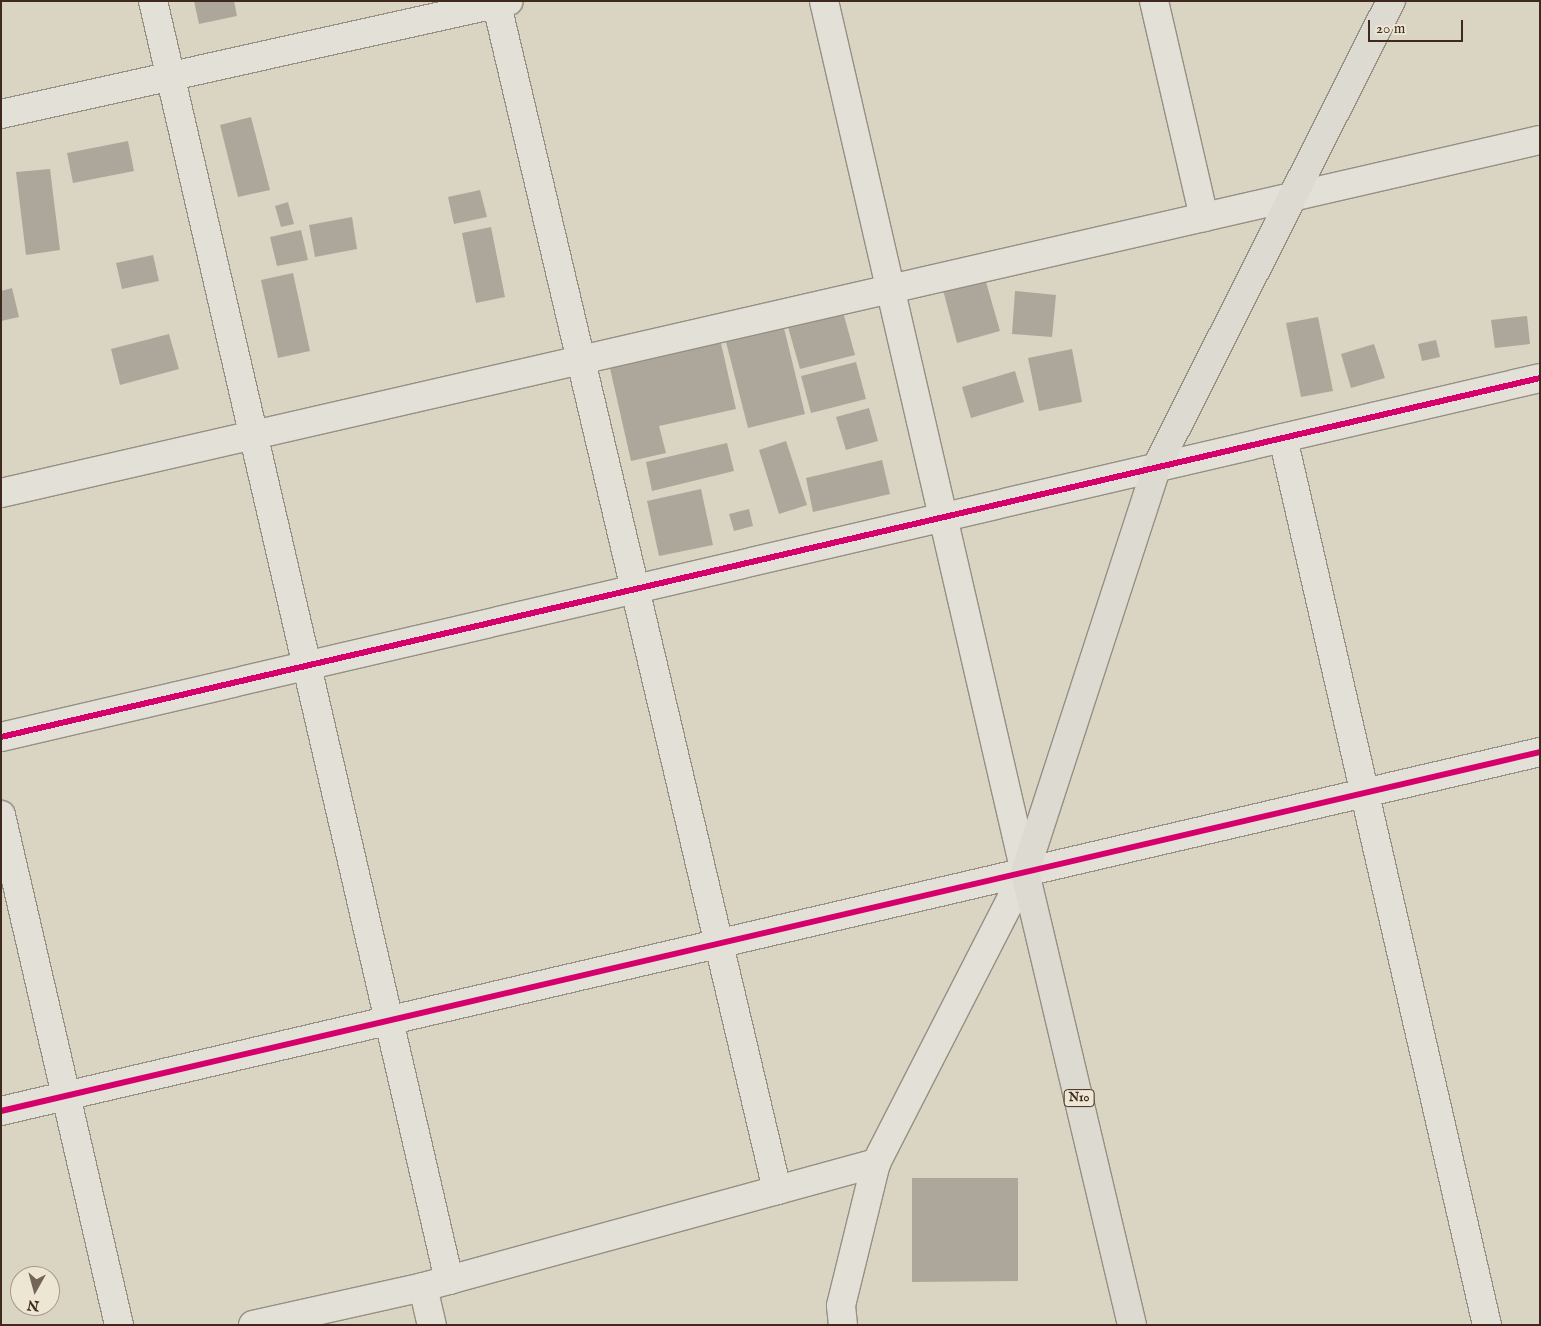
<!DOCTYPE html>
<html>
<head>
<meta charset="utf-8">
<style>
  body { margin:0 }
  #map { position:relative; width:1541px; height:1326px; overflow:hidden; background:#dad4c3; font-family:"IM FELL English",serif }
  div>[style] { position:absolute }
  .building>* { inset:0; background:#ada79b }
  .roads { filter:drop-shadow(1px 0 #958f84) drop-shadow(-1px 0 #958f84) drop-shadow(0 1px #958f84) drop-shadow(0 -1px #958f84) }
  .minor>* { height:28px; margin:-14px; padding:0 14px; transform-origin:14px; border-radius:14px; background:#e2e0d7 }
  .major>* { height:28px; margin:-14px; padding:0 14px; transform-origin:14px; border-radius:14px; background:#dddad1 }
  .cycleway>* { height:6px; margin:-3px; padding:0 3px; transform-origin:3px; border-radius:3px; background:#d6006c }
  span { translate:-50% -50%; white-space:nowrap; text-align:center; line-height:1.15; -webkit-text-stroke:4px #ede6d2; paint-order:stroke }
  .shield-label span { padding:1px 4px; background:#ede6d2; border:1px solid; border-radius:4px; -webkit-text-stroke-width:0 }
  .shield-label { font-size:12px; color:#3f291f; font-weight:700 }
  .frame { position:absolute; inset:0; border:2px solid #3f291f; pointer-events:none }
  .north { position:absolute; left:10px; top:1266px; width:50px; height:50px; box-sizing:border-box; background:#ede6d2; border:1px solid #a79a8a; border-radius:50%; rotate:187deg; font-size:14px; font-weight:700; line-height:20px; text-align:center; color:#3f291f }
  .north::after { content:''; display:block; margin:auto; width:18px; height:22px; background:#756558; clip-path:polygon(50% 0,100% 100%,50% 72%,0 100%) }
  .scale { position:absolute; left:1368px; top:20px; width:95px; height:22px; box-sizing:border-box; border:2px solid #3f291f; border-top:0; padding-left:6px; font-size:15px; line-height:18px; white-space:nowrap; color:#3f291f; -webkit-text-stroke:4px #ede6d2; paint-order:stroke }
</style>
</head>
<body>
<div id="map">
  <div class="building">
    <i style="clip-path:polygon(194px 1px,234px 1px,237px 16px,199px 24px)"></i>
    <i style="clip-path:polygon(251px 117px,270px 190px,238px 197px,220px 125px)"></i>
    <i style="clip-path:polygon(128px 141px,134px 171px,73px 183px,67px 153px)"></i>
    <i style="clip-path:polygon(50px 169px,60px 250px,26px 255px,16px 172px)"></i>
    <i style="clip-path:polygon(480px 190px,487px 217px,454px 224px,448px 197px)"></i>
    <i style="clip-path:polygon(288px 202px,294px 224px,281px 227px,275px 206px)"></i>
    <i style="clip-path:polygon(352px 217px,357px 249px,315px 257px,309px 225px)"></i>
    <i style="clip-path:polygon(491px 227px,505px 297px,476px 303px,462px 233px)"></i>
    <i style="clip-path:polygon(301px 230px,308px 260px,277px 266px,270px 237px)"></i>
    <i style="clip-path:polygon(153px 255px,159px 281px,122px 289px,116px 263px)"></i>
    <i style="clip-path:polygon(293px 273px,310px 351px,278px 358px,261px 280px)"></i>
    <i style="clip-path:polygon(984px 275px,1000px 331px,957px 343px,942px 286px)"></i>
    <i style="clip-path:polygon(12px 288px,19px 317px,1px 321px,1px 291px)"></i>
    <i style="clip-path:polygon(1015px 291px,1056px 295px,1052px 337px,1012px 334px)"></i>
    <i style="clip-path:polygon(843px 312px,855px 355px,800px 369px,788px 327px)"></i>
    <i style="clip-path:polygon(1527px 316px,1530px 344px,1495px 348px,1491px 320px)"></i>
    <i style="clip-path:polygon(1318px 317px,1333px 391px,1301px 397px,1286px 323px)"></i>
    <i style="clip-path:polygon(783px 324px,805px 414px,748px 428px,725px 338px)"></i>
    <i style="clip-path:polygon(169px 334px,179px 369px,120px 385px,111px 349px)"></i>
    <i style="clip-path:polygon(720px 339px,736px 409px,659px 426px,666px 453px,631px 461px,609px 364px)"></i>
    <i style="clip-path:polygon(1436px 340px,1440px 357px,1422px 361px,1418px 344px)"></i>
    <i style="clip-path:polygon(1374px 344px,1385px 378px,1351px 388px,1341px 354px)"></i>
    <i style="clip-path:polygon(1072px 349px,1082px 402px,1039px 411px,1028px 358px)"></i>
    <i style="clip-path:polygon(856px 362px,866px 399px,811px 413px,801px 376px)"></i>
    <i style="clip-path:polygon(1015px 371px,1024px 402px,971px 418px,962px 387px)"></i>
    <i style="clip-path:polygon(869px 408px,878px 441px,846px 450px,836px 417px)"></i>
    <i style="clip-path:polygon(786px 441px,807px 505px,779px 514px,759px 450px)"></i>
    <i style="clip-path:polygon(727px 443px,734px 471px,652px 491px,646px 462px)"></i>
    <i style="clip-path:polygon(882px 460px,890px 494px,813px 512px,806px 478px)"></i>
    <i style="clip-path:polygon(701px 489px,713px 545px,659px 556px,647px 501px)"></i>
    <i style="clip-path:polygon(749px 509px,753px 526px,734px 531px,729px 514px)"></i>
    <i style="clip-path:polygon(912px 1178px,1018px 1178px,1018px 1281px,912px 1282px)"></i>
  </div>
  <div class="roads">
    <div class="minor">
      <i style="left:153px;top:1px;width:1313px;rotate:76.97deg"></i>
      <i style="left:496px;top:1px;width:1222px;rotate:76.7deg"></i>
      <i style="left:824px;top:1px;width:894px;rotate:77.01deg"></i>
      <i style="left:1025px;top:872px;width:327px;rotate:117.1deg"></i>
      <i style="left:876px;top:1163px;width:147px;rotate:103.8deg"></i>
      <i style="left:841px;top:1306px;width:19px;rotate:84deg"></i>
      <i style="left:1154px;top:1px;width:222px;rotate:77deg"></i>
      <i style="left:1px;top:114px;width:520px;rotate:-12.54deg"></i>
      <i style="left:1283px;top:438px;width:910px;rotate:77.05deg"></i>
      <i style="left:1px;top:493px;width:1579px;rotate:-12.92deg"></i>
      <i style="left:1px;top:737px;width:1580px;rotate:-13.13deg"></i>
      <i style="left:1px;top:815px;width:523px;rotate:76.97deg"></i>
      <i style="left:1px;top:1111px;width:1580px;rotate:-13.13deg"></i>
      <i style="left:423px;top:1287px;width:39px;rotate:77deg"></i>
      <i style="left:253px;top:1325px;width:174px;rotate:-12.6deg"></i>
      <i style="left:423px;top:1287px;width:470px;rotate:-15.3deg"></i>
    </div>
    <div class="major">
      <i style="left:1132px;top:1325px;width:465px;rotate:-103.3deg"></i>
      <i style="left:1025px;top:872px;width:425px;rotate:-72deg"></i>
      <i style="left:1156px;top:468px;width:523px;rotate:-63.29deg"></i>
    </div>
  </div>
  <div class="cycleway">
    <i style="left:1px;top:737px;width:1580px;rotate:-13.13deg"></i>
    <i style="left:1px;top:1111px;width:1580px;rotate:-13.13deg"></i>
  </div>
  <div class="shield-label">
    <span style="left:1079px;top:1098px">N10</span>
  </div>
  <div class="frame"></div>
  <div class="north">N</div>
  <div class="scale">20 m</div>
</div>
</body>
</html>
